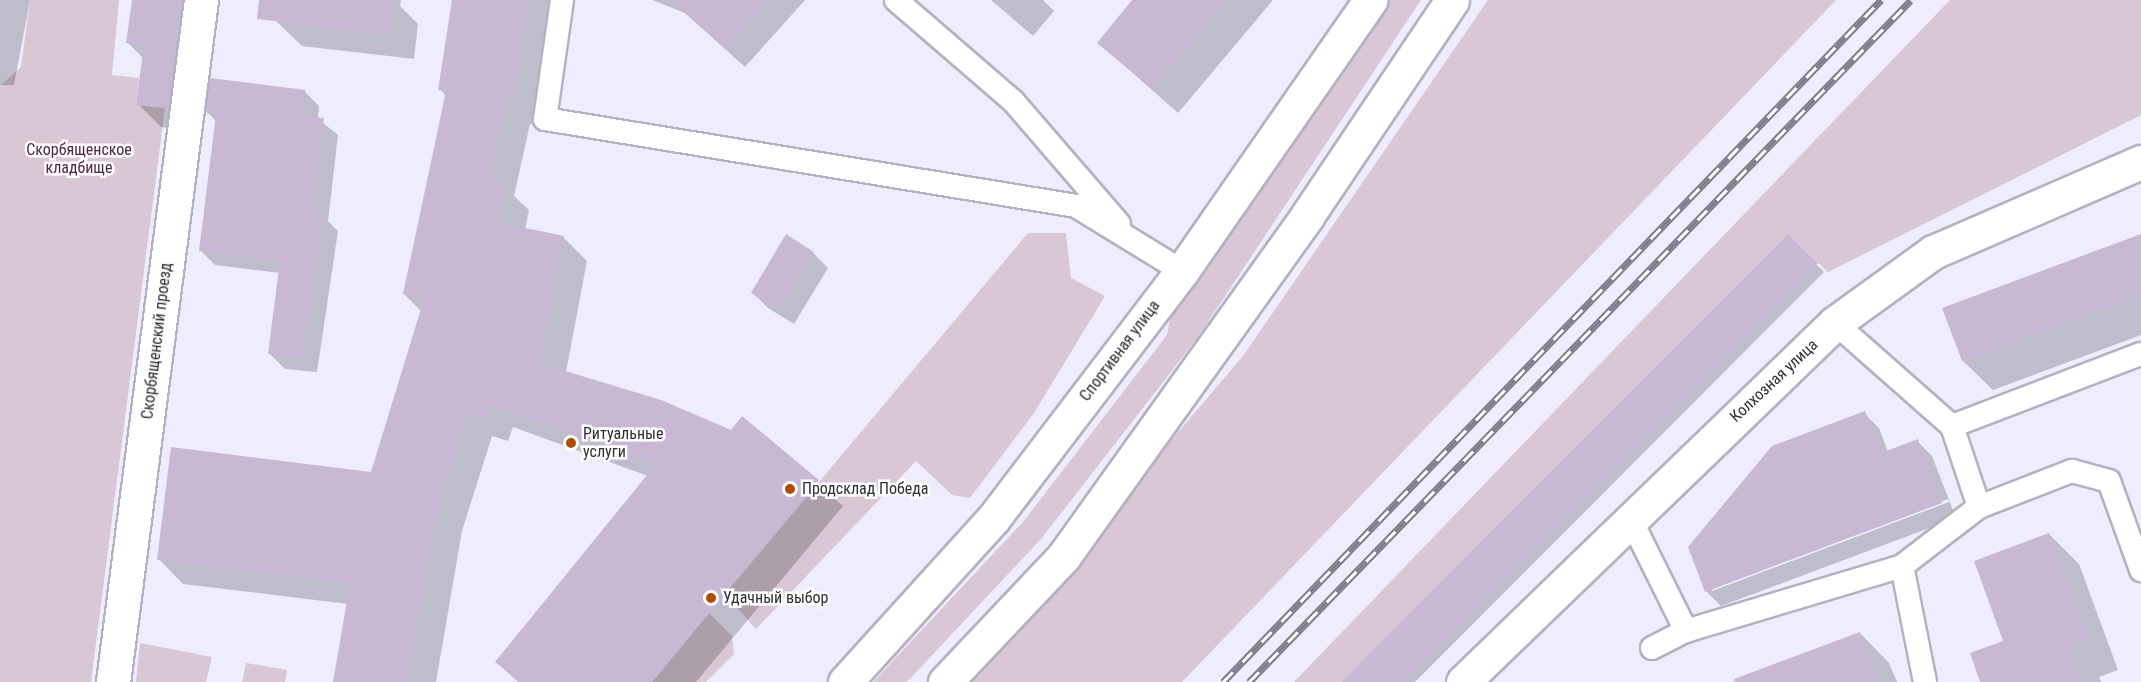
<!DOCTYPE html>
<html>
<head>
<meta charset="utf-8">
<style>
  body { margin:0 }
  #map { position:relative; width:2141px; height:682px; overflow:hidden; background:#ededfe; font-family:"Roboto Condensed",sans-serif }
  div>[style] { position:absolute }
  .green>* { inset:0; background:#d9c7d5 }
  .shadow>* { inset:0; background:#0003 }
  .building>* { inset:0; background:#c8b8d4 }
  .roads { filter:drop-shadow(2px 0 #b2b2c2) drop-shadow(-2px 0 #b2b2c2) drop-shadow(0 2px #b2b2c2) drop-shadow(0 -2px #b2b2c2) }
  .lane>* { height:22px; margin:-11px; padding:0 11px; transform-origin:11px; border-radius:11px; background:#fff }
  .street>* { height:33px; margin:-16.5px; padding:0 16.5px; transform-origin:16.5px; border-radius:16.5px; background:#fff }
  .secondary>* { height:33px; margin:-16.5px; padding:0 16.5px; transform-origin:16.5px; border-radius:16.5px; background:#fff }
  .rail>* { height:7px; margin-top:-3.5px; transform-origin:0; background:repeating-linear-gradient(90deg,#fff 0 14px,#7d7d88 0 28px); box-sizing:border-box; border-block:2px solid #7d7d88 }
  .dots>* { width:16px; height:16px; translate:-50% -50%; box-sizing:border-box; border:3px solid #fff; border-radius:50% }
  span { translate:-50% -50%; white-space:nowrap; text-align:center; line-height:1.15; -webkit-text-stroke:5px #fff; paint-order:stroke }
  .park-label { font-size:16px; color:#4d2846 }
  .street-label { font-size:16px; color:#2e2e34 }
  .poi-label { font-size:16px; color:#2e2e34 }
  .left { translate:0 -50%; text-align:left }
</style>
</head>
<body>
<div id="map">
  <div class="green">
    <i style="clip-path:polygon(30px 0,119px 0,112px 75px,139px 78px,136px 105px,165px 108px,91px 682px,0 682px,0 86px,21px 67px)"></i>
    <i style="clip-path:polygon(1390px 0,1421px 0,1198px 337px,1041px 539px,907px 682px,873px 682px,1023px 522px,1167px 335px,1170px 318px)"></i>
    <i style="clip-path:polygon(1488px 0,1836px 0,1182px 682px,965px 682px,1243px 356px)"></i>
    <i style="clip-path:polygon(1950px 0,2141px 0,2141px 115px,1828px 272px,1788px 234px,1341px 682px,1294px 682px)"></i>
    <i style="clip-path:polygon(1028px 233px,1066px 233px,1071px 278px,1105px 296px,1034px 413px,970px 498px,952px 495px,916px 461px,756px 629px,725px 594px)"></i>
    <i style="clip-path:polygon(709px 613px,732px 636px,734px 654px,706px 682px,652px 682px)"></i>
    <i style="clip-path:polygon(140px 643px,212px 657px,206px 682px,136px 682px)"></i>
    <i style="clip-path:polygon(246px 663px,287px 670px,285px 682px,242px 682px)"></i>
  </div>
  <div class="shadow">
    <i style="clip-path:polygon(0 0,30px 0,14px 85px,0 85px)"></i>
    <i style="clip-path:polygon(133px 0,206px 0,191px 130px,161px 127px,138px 104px,143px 58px,128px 43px)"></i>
    <i style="clip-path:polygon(279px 0,401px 0,400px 6px,418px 24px,414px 59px,302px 46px,276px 21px)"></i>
    <i style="clip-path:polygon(453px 0,555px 0,537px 125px,530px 124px,514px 196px,529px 210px,525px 229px,563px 237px,587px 261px,566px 372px,732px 432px,743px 418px,843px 506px,696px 682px,518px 682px,497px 662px,648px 476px,513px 427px,508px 441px,492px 436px,462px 531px,436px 682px,334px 682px,348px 604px,183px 584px,159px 559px,372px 473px,422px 312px,404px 294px,446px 96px,440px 89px)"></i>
    <i style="clip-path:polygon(652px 0,805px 0,745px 67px,685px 13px)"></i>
    <i style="clip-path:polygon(991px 0,1043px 0,1054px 11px,1033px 36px)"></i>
    <i style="clip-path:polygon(1135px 0,1273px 0,1178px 113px,1099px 43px)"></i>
    <i style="clip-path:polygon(304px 91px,319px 106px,318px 119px,338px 135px,328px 221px,338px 231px,317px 372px,285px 369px,270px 354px,280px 273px,215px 265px,200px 250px,216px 121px,207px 112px)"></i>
    <i style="clip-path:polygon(2141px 235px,2141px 335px,1993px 390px,1963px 361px,1944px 309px)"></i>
    <i style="clip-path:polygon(1788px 236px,1824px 272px,1415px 682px,1343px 682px)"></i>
    <i style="clip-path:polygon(813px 253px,828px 268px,794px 324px,768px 308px,753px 293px)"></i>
    <i style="clip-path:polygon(evenodd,1864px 413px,1879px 428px,1888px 452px,1917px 441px,1932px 456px,1956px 518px,1721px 606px,1706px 591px,1864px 413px,1948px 499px,1949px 502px,1712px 591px,1712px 588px,1948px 499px)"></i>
    <i style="clip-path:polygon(2049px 534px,2079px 564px,2118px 670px,2099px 677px,2101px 682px,1982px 682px,2005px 641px)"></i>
    <i style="clip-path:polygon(1860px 633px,1889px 663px,1897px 682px,1732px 682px)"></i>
  </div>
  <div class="building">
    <i style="clip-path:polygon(132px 0,181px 0,168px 108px,136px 105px,144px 45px,126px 43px)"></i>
    <i style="clip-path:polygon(259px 0,393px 0,389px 35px,257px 19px)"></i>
    <i style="clip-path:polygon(452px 0,528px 0,513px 101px,506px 100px,489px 181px,505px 185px,497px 222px,564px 236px,539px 363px,661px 400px,731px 430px,742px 416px,819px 480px,652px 682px,520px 682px,495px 662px,656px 464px,489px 404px,484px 418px,468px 413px,438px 506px,407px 682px,333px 682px,350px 583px,157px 560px,171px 447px,371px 472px,424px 299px,403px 294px,446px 91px,438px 90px)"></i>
    <i style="clip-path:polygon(670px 0,767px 0,725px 48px)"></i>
    <i style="clip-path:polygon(1132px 0,1227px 0,1152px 89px,1097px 43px)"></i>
    <i style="clip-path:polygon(210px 78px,305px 90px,302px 116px,324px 118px,313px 213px,324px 214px,302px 358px,268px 354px,280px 261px,199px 251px,216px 114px,205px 112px)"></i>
    <i style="clip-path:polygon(786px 234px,814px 252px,779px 310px,751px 293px)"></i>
    <i style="clip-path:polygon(1788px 234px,1818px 263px,1400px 682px,1341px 682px)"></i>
    <i style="clip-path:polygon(2141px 234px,2141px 294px,1962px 361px,1942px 308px)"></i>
    <i style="clip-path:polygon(1865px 411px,1881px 453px,1918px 439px,1942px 503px,1705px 592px,1688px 547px,1772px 446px)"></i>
    <i style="clip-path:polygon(2049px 533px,2089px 640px,2070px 647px,2083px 682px,1980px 682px,1970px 653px,2003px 641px,1974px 561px)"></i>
    <i style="clip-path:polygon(1860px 632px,1879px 682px,1735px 682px,1734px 679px)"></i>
  </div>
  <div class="roads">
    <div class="lane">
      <i style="left:562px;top:0;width:120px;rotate:98.1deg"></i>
      <i style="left:545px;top:119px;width:538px;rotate:9.3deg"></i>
      <i style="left:1076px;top:206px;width:124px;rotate:31.5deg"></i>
      <i style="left:896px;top:0;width:155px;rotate:40.8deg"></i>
      <i style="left:1013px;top:101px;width:162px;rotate:49.2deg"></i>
      <i style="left:1835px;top:323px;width:156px;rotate:41.4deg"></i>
      <i style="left:1952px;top:426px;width:85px;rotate:71.6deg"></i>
      <i style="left:1952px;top:426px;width:202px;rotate:-20.9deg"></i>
      <i style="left:1630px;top:518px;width:126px;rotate:63.6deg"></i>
      <i style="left:1686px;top:631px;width:226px;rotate:-16.7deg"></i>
      <i style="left:1652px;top:648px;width:38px;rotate:-27deg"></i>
      <i style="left:1925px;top:682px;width:118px;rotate:-101.2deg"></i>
      <i style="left:1902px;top:566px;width:97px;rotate:-37.5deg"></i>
      <i style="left:1979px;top:507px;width:100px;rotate:-21.2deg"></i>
      <i style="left:2072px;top:471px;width:38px;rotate:15deg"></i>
      <i style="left:2109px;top:481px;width:95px;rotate:70.2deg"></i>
    </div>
    <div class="street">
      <i style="left:113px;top:682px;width:688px;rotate:-82.65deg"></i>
      <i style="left:1463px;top:682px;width:517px;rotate:-43.98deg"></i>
      <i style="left:1835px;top:323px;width:121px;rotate:-35.9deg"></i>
      <i style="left:1933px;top:252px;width:227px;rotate:-23.4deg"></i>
    </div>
    <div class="secondary">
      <i style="left:845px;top:682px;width:220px;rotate:-47.8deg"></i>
      <i style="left:993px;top:519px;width:312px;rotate:-52.7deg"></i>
      <i style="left:1182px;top:271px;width:330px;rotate:-55.2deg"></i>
      <i style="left:945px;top:682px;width:173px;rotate:-46.6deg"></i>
      <i style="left:1064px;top:556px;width:418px;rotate:-54.4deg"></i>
      <i style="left:1307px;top:216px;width:260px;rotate:-56.1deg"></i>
    </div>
  </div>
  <div class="rail">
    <i style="left:1223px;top:682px;width:948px;rotate:-46.03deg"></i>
    <i style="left:1249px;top:682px;width:950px;rotate:-45.85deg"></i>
  </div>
  <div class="dots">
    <i style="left:571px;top:443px;background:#ae4d09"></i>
    <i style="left:790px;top:489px;background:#ae4d09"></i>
    <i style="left:711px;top:598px;background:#ae4d09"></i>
  </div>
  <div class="park-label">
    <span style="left:79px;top:159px">Скорбященское<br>кладбище</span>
  </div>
  <div class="street-label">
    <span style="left:157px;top:341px;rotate:-83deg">Скорбященский проезд</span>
    <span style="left:1120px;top:351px;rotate:-53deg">Спортивная улица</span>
    <span style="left:1774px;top:381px;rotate:-43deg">Колхозная улица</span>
  </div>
  <div class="poi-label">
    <span class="left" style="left:583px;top:443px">Ритуальные<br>услуги</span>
    <span class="left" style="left:802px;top:489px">Продсклад Победа</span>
    <span class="left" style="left:723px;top:598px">Удачный выбор</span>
  </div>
</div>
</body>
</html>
